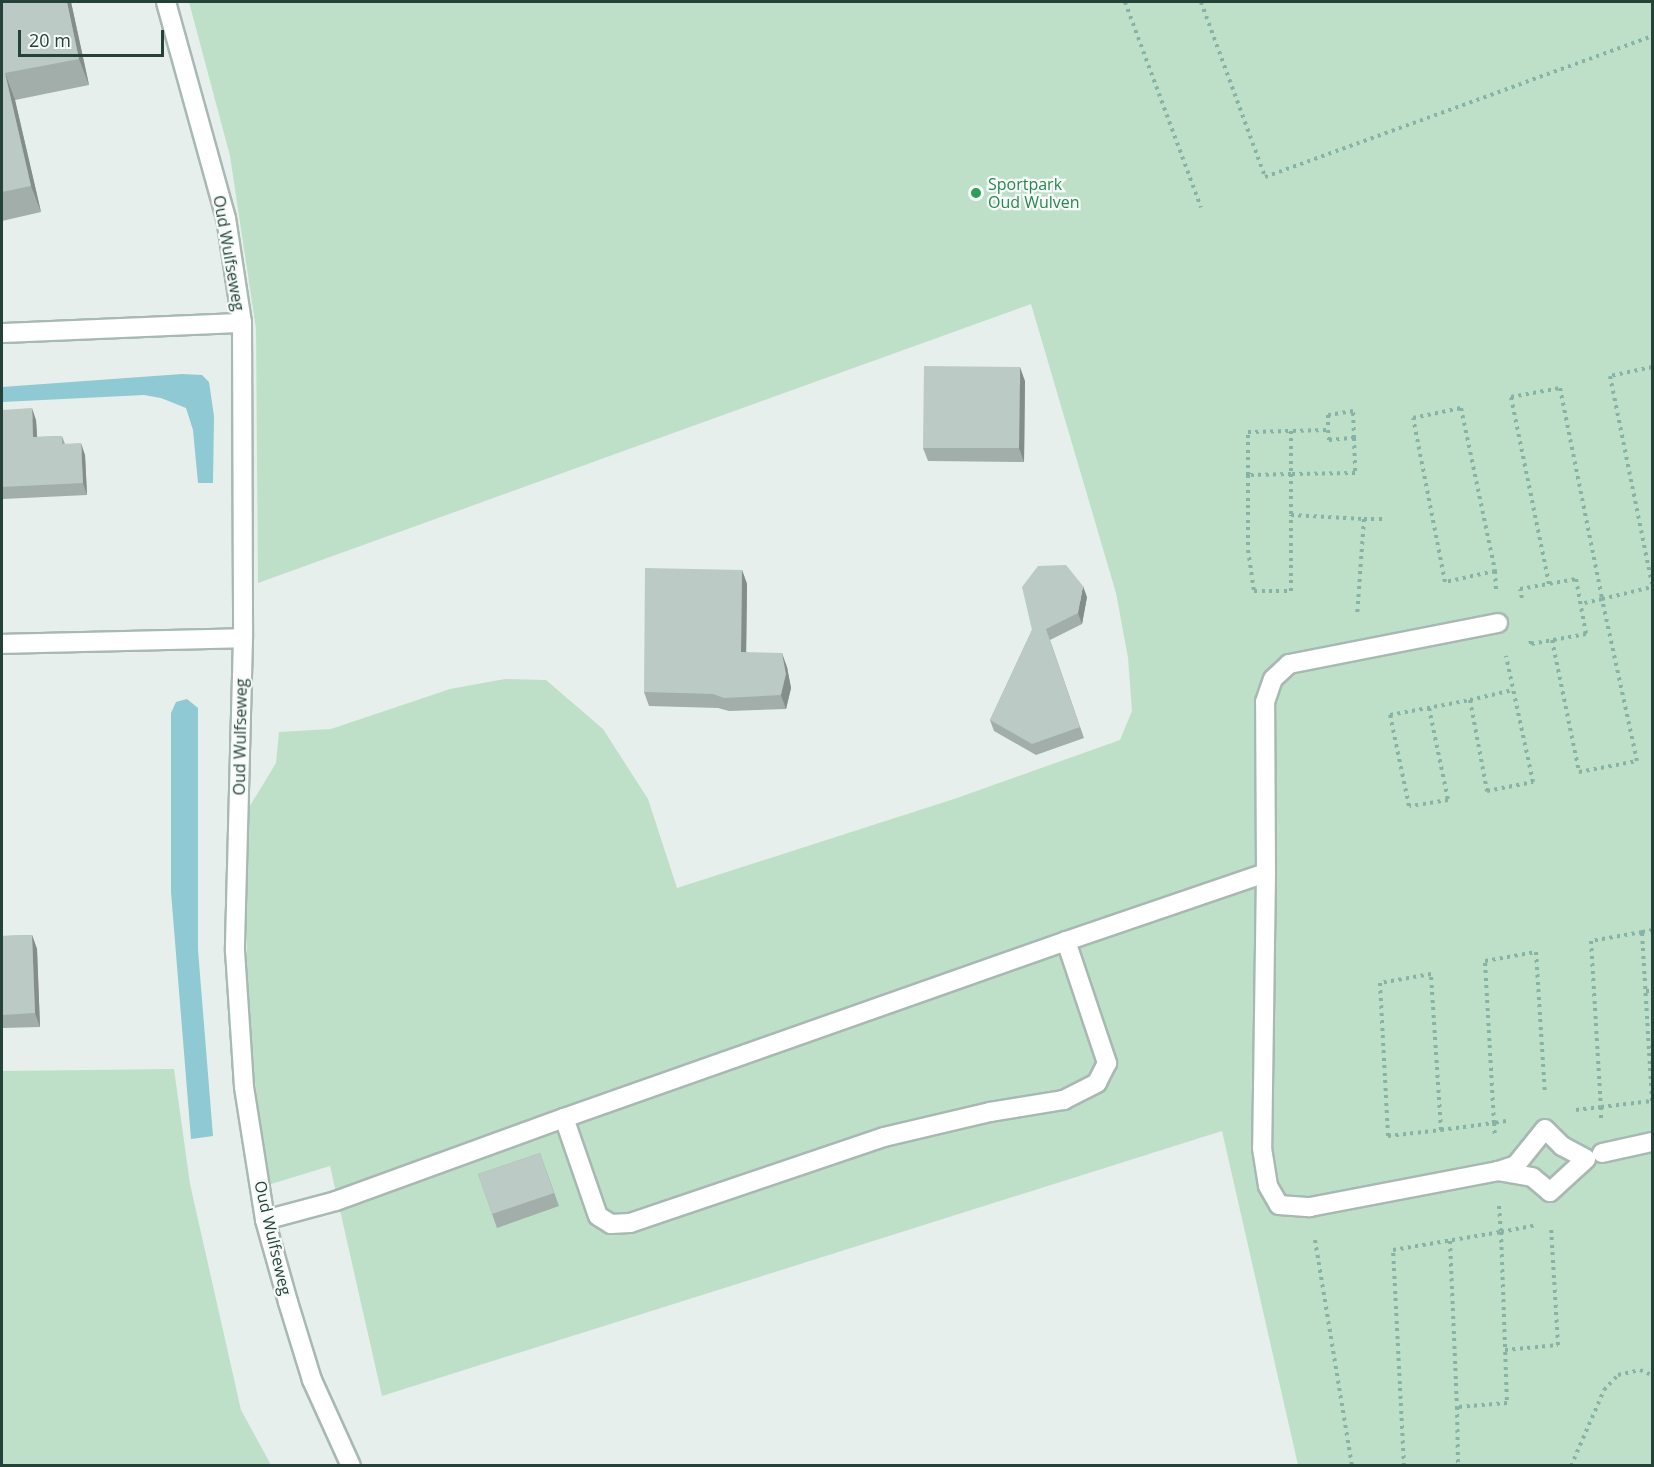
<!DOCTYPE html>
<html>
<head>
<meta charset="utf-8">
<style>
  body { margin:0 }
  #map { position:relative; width:1654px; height:1467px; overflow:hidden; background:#e6efeb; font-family:"Open Sans",sans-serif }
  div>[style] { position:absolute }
  .green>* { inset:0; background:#bfe0c8 }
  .water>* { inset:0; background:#8ec9d4 }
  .path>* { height:4px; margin-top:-2px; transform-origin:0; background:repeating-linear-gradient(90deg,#86b3a5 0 3px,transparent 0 7.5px) }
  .roads { filter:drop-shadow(2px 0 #a8b8b2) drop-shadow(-2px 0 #a8b8b2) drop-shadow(0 2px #a8b8b2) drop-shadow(0 -2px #a8b8b2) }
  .minor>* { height:18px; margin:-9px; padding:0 9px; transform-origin:9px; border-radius:9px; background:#fff }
  .wall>* { inset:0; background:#a1aea9 }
  .shaded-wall>* { inset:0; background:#838d89 }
  .building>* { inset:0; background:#bbcac4 }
  .dots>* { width:16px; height:16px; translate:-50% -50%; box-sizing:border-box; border:3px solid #f7fbf9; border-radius:50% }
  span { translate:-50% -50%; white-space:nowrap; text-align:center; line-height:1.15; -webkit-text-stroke:4.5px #f7fbf9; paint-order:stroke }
  .leisure-label { font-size:16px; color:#27864d }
  .left { translate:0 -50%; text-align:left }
  .street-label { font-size:16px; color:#24423a }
  .frame { position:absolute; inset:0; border:3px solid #24423a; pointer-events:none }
  .scale { position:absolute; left:18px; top:30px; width:146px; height:27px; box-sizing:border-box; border:3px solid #24423a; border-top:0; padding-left:8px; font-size:18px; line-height:21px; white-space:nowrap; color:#24423a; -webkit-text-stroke:4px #f7fbf9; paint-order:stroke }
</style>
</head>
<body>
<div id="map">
  <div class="green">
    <i style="clip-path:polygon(189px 2px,1652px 2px,1652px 1465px,1298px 1465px,1222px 1131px,382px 1396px,330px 1166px,268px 1185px,247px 1019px,246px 824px,248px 809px,276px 763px,279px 732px,331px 729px,450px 689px,505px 679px,546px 680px,603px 729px,648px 799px,677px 888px,957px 798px,1120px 740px,1132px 711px,1128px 658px,1116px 593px,1031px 304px,258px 583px,256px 329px,230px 156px)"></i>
    <i style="clip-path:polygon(174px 1069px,190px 1184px,241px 1410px,271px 1465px,2px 1465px,2px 1071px)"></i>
  </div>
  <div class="water">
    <i style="clip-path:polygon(182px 374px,202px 375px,209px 382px,214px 416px,213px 483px,198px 483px,193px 430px,186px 408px,161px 398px,144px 395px,2px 402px,2px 387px)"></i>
    <i style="clip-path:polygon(187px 699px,198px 708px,198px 950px,213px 1136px,191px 1139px,171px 892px,171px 713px,176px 702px)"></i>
  </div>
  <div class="path">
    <i style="left:1125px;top:2px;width:219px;rotate:69.7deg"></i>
    <i style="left:1201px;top:2px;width:186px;rotate:69.9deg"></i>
    <i style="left:1265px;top:177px;width:412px;rotate:-20deg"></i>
    <i style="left:1652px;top:367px;width:43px;rotate:167.9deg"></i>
    <i style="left:1610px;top:376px;width:212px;rotate:78.6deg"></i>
    <i style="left:1291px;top:431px;width:43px;rotate:90deg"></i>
    <i style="left:1291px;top:474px;width:43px;rotate:178.7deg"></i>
    <i style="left:1248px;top:475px;width:43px;rotate:-90deg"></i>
    <i style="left:1248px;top:432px;width:80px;rotate:-1.4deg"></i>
    <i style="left:1328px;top:430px;width:10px;rotate:84deg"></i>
    <i style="left:1329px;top:440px;width:25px;rotate:-5deg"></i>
    <i style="left:1354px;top:438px;width:27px;rotate:-92deg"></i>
    <i style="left:1353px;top:411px;width:25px;rotate:171deg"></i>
    <i style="left:1328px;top:415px;width:15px;rotate:90deg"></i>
    <i style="left:1354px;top:438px;width:35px;rotate:88deg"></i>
    <i style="left:1355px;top:473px;width:64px;rotate:179.1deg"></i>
    <i style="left:1291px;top:474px;width:41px;rotate:90deg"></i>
    <i style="left:1291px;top:515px;width:73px;rotate:3.1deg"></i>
    <i style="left:1364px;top:519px;width:97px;rotate:94.1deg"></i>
    <i style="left:1248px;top:475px;width:75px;rotate:90deg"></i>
    <i style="left:1248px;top:550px;width:41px;rotate:81.7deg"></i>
    <i style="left:1254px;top:591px;width:37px"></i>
    <i style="left:1291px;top:591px;width:76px;rotate:-90deg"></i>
    <i style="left:1364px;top:519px;width:21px"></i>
    <i style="left:1495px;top:571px;width:51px;rotate:167.6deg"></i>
    <i style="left:1445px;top:582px;width:167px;rotate:-101deg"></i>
    <i style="left:1413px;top:418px;width:49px;rotate:-11.8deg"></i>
    <i style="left:1461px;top:408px;width:167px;rotate:78.2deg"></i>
    <i style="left:1495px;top:571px;width:19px;rotate:87deg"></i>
    <i style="left:1549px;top:584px;width:191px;rotate:-101.5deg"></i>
    <i style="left:1511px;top:397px;width:50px;rotate:-10.4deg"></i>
    <i style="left:1560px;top:388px;width:215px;rotate:78.7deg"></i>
    <i style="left:1602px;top:599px;width:51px;rotate:-13.5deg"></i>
    <i style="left:1522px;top:598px;width:9px;rotate:-103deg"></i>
    <i style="left:1520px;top:589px;width:57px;rotate:-10.1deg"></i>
    <i style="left:1576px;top:579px;width:56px;rotate:79.7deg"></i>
    <i style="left:1586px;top:634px;width:56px;rotate:169.7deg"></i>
    <i style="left:1531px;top:644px;width:5px;rotate:-101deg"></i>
    <i style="left:1552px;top:640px;width:135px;rotate:78.4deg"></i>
    <i style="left:1579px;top:772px;width:59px;rotate:-10.7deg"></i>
    <i style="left:1637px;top:761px;width:166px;rotate:-102.2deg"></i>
    <i style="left:1602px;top:599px;width:23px;rotate:167deg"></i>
    <i style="left:1470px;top:700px;width:44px;rotate:-13.1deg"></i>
    <i style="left:1429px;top:708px;width:94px;rotate:78.3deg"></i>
    <i style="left:1448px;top:800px;width:39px;rotate:171deg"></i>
    <i style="left:1409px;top:806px;width:93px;rotate:-101.8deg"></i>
    <i style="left:1390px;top:715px;width:81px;rotate:-10.6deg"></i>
    <i style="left:1470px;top:700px;width:93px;rotate:79.4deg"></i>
    <i style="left:1487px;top:791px;width:47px;rotate:-11.1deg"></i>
    <i style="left:1533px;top:782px;width:129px;rotate:-102.1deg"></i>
    <i style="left:1642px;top:932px;width:10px;rotate:-11deg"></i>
    <i style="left:1646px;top:991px;width:6px"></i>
    <i style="left:1576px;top:1110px;width:25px;rotate:-7deg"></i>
    <i style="left:1601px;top:1107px;width:51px;rotate:-6.7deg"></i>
    <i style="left:1652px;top:1101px;width:169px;rotate:-93.4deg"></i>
    <i style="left:1642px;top:932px;width:52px;rotate:170deg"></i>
    <i style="left:1591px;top:941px;width:166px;rotate:86.6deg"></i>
    <i style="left:1601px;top:1107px;width:12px;rotate:90deg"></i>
    <i style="left:1506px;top:1121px;width:12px;rotate:171deg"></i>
    <i style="left:1494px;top:1123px;width:162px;rotate:-93.2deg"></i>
    <i style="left:1485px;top:961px;width:52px;rotate:-10deg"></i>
    <i style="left:1536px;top:952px;width:142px;rotate:86.4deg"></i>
    <i style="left:1441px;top:1130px;width:156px;rotate:-93.7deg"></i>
    <i style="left:1431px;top:974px;width:52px;rotate:170deg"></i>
    <i style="left:1380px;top:983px;width:153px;rotate:87deg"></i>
    <i style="left:1388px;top:1136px;width:53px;rotate:-6.5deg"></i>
    <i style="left:1441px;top:1130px;width:53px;rotate:-7.5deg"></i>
    <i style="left:1494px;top:1123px;width:13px;rotate:86deg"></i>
    <i style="left:1499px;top:1206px;width:26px;rotate:86deg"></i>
    <i style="left:1501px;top:1232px;width:36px;rotate:-11deg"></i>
    <i style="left:1315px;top:1240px;width:229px;rotate:80.7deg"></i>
    <i style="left:1450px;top:1241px;width:166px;rotate:87.6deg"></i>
    <i style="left:1505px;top:1350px;width:53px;rotate:-5.4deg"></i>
    <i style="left:1558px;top:1345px;width:119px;rotate:-93.4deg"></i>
    <i style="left:1404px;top:1466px;width:216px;rotate:-92.9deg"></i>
    <i style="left:1393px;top:1250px;width:109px;rotate:-9.5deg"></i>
    <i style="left:1501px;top:1232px;width:171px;rotate:88deg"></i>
    <i style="left:1507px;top:1403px;width:50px;rotate:175.4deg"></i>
    <i style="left:1457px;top:1407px;width:59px;rotate:89deg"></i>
    <i style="left:1571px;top:1466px;width:83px;rotate:-66.5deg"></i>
    <i style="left:1604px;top:1390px;width:21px;rotate:-47deg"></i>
    <i style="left:1618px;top:1375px;width:23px;rotate:-13deg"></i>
    <i style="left:1640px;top:1370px;width:13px;rotate:23deg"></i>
  </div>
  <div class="roads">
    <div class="minor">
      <i style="left:166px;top:2px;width:224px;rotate:74.5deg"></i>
      <i style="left:226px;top:218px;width:106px;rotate:81.3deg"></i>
      <i style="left:242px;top:323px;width:315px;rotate:89.8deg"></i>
      <i style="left:243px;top:638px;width:313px;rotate:91.5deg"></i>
      <i style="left:235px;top:951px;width:136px;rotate:86.2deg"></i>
      <i style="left:244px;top:1087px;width:135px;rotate:81deg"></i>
      <i style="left:265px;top:1220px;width:85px;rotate:74.3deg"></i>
      <i style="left:288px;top:1302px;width:82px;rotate:72.9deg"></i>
      <i style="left:312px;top:1380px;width:94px;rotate:65.6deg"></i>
      <i style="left:2px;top:333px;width:240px;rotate:-2.4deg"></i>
      <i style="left:2px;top:644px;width:241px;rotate:-1.4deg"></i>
      <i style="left:1266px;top:873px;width:275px;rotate:90.8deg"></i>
      <i style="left:1262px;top:1148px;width:38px;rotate:81deg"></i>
      <i style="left:1268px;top:1186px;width:22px;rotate:60deg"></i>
      <i style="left:1279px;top:1205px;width:31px;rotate:4deg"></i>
      <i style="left:1310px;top:1207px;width:191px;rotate:-10.8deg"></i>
      <i style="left:1498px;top:1171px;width:19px;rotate:-18deg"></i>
      <i style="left:1516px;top:1165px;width:46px;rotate:-51.1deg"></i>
      <i style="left:1545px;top:1129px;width:24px;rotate:45deg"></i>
      <i style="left:1562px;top:1146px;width:27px;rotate:28deg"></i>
      <i style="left:1586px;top:1159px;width:49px;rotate:137.5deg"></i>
      <i style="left:1550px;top:1192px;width:23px;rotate:-140deg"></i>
      <i style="left:1532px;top:1177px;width:35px;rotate:-170deg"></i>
      <i style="left:1066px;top:941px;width:211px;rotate:-18.8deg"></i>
      <i style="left:1266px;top:873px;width:171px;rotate:-90.3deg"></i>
      <i style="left:1265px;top:702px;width:24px;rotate:-71deg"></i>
      <i style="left:1273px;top:679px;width:22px;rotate:-43deg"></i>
      <i style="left:1289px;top:664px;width:213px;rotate:-11.1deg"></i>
      <i style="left:1602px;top:1153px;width:51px;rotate:-12.4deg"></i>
      <i style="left:265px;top:1220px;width:73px;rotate:-15deg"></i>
      <i style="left:336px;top:1201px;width:243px;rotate:-20deg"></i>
      <i style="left:564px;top:1118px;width:532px;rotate:-19.42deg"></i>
      <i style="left:1066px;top:941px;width:129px;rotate:71.4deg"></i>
      <i style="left:1107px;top:1063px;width:22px;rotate:117deg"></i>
      <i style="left:1097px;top:1083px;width:37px;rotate:153deg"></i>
      <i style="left:1064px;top:1100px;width:75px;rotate:170.8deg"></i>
      <i style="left:990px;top:1112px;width:109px;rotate:166.7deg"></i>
      <i style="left:884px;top:1137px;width:268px;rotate:161.3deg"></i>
      <i style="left:630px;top:1223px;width:19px;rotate:177deg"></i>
      <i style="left:611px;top:1224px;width:15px;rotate:-148deg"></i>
      <i style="left:598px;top:1216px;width:104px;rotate:-109.1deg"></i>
    </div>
  </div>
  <div class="wall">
    <i style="clip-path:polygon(2px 2px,71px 2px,89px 85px,15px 100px,41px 212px,2px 221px)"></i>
    <i style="clip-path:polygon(1025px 381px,1024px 462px,928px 461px,923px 448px)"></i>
    <i style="clip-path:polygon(2px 410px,36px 420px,37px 437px,62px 436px,65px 444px,85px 455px,87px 495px,3px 499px,2px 496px)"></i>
    <i style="clip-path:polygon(742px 570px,747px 584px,746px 652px,787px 667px,791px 688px,786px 709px,729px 711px,718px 708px,649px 706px,644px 692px)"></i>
    <i style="clip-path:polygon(1087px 597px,1082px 624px,1050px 640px,1084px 738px,1036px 755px,994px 731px,990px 720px,1032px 630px)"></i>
    <i style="clip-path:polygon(32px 935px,37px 949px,40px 1027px,2px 1028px,2px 936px)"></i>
    <i style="clip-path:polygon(540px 1153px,559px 1206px,497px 1228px,478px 1174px)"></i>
  </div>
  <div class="shaded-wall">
    <i style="clip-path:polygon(67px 2px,71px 2px,89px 85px,79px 59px)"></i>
    <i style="clip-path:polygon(5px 73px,15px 100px,41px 212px,31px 186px)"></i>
    <i style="clip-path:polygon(1020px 367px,1025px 381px,1024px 462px,1019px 448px)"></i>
    <i style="clip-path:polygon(32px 408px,36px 420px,38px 449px,33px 437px)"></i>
    <i style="clip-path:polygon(81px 443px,85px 455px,87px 495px,83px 483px)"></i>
    <i style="clip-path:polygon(742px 570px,747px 584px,746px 666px,741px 652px)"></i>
    <i style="clip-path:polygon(1083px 586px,1087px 597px,1082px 624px,1078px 613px)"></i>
    <i style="clip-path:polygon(782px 653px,787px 667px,791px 688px,786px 709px,781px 695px)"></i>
    <i style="clip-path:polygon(32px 935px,37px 949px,40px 1027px,35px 1013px)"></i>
  </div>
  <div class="building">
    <i style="clip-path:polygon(2px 2px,67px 2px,79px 59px,5px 73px,31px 186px,2px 192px)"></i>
    <i style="clip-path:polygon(924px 366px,1020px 367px,1019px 448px,923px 448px)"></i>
    <i style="clip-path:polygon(32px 408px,33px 437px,62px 436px,62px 444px,81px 443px,83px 483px,2px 487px,2px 410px)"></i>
    <i style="clip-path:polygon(1066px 565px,1083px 586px,1078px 613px,1046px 629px,1080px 727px,1032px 744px,990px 720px,1032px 630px,1022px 587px,1038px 566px)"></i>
    <i style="clip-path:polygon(645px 568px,742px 570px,741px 652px,782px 653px,786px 674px,781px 695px,724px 698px,713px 694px,644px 692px)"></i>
    <i style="clip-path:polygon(32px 935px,35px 1013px,2px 1015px,2px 936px)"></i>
    <i style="clip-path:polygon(540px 1153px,554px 1193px,492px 1214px,478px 1174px)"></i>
  </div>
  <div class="dots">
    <i style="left:976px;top:193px;background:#2e9e5b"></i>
  </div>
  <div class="leisure-label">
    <span class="left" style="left:988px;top:193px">Sportpark<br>Oud Wulven</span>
  </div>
  <div class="street-label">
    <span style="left:229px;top:253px;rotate:80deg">Oud Wulfseweg</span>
    <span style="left:240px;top:737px;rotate:-89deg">Oud Wulfseweg</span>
    <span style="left:273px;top:1238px;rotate:77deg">Oud Wulfseweg</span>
  </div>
  <div class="frame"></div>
  <div class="scale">20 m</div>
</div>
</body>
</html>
